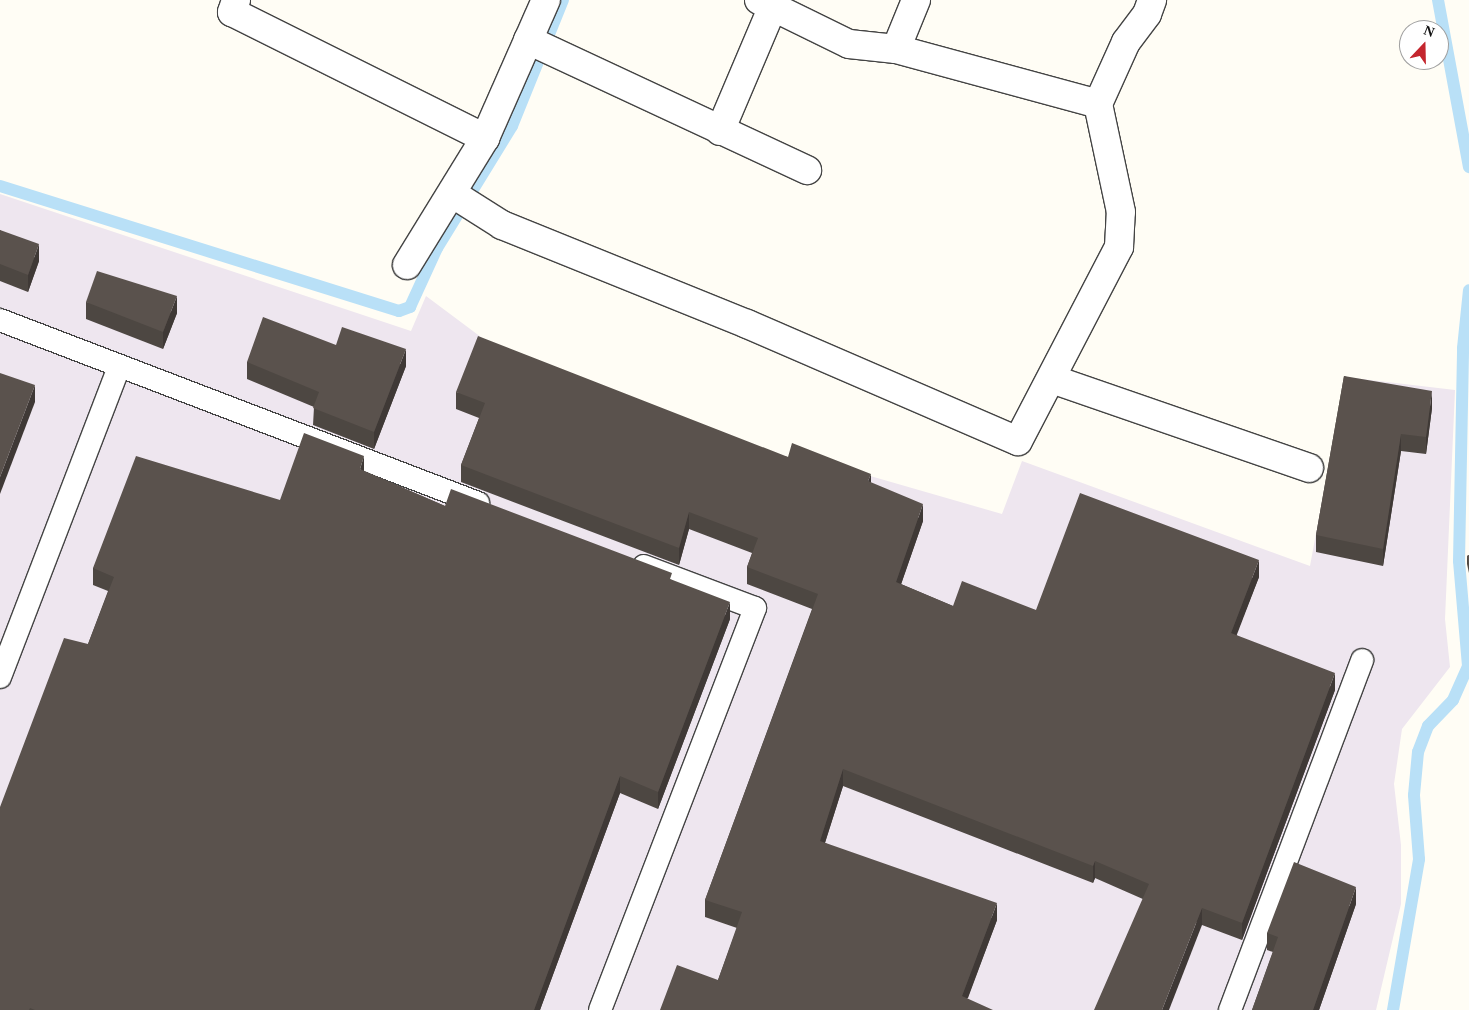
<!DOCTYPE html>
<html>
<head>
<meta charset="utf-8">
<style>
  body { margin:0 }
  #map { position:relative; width:1469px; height:1010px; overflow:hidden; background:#fffdf5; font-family:Georgia,serif }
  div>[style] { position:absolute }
  .industrial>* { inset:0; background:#eee6ef }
  .stream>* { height:12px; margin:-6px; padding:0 6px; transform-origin:6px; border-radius:6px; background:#b9e0f7 }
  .roads { filter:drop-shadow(1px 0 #444) drop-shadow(-1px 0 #444) drop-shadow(0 1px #444) drop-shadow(0 -1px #444) }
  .service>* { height:22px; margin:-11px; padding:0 11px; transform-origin:11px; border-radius:11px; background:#fff }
  .minor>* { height:28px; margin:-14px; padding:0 14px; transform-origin:14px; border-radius:14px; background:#fff }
  .wall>* { inset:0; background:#4d4742 }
  .shaded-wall>* { inset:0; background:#3f3936 }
  .building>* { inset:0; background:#5a524d }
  span { translate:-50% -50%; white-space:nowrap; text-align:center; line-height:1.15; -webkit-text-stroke:5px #fff; paint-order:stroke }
  .north { position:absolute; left:1399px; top:20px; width:50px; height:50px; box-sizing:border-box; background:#fff; border:1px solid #a0a0a0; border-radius:50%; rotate:21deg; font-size:14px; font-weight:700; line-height:20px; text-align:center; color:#111 }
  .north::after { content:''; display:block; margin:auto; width:18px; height:22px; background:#c4262e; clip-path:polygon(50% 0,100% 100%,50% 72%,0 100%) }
</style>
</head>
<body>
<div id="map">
  <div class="industrial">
    <i style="clip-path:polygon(0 194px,411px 331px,426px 296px,521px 367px,787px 467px,794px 454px,1002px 514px,1022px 461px,1310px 566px,1345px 377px,1455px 390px,1445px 619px,1450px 667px,1402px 729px,1394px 784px,1401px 845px,1401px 904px,1376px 1010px,0 1010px)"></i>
  </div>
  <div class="stream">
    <i style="left:1438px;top:0;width:170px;rotate:79.5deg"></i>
    <i style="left:0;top:186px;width:418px;rotate:17.4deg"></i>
    <i style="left:399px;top:311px;width:12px;rotate:-20deg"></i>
    <i style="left:410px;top:307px;width:65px;rotate:-65.4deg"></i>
    <i style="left:437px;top:248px;width:143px;rotate:-58.4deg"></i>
    <i style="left:512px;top:126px;width:136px;rotate:-68deg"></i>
    <i style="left:1393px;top:1010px;width:153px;rotate:-80.2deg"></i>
    <i style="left:1419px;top:859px;width:64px;rotate:-94.5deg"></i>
    <i style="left:1414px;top:795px;width:43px;rotate:-84.7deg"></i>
    <i style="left:1418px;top:752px;width:28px;rotate:-69deg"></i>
    <i style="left:1428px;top:726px;width:36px;rotate:-46deg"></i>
    <i style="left:1453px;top:700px;width:37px;rotate:-66deg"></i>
    <i style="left:1468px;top:666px;width:105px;rotate:-94.9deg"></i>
    <i style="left:1459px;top:561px;width:213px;rotate:-88.9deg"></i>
    <i style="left:1463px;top:348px;width:58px;rotate:-84.1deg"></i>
  </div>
  <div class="roads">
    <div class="service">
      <i style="left:0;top:320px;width:512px;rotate:20.95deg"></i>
      <i style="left:0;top:677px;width:332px;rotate:-69deg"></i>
      <i style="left:600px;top:1010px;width:431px;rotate:-68.9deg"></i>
      <i style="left:755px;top:608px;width:119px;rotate:-159.3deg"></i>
      <i style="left:1230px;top:1010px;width:374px;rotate:-69.3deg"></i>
    </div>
    <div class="minor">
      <i style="left:236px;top:0;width:13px;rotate:108deg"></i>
      <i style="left:232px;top:12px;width:283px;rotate:26.5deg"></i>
      <i style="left:759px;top:0;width:100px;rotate:26.1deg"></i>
      <i style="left:849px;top:44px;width:47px;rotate:6.1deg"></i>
      <i style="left:896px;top:49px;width:209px;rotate:15.2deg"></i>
      <i style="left:528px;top:40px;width:308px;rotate:25deg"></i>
      <i style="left:896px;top:49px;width:53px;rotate:-67.8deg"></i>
      <i style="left:720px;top:131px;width:136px;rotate:-67deg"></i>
      <i style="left:453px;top:194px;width:58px;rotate:32.3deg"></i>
      <i style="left:502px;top:225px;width:264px;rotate:22deg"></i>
      <i style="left:747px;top:324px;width:295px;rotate:23.4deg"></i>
      <i style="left:1018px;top:441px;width:219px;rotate:-62.5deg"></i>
      <i style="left:1119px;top:247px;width:35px;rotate:-87deg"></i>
      <i style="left:1121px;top:212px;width:110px;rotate:-102deg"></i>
      <i style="left:1098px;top:104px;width:68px;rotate:-65.7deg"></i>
      <i style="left:1126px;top:42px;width:35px;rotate:-53deg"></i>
      <i style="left:1147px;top:14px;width:15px;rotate:-70deg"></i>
      <i style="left:407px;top:265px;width:149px;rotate:-58.4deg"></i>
      <i style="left:485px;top:138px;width:151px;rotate:-66.2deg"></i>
      <i style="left:1052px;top:379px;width:272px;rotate:19.1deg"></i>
    </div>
  </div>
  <div class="wall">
    <i style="clip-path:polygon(0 230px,39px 261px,28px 292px,0 281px)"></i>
    <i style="clip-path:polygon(86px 302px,177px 313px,163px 349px,86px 319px)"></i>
    <i style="clip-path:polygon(336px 345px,406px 366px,374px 449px,313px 425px,314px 407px,247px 379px,247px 362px)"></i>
    <i style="clip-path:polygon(1344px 376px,1432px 408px,1426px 454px,1401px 451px,1383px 566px,1316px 552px,1316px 535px)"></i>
    <i style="clip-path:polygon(456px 392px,788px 457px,871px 483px,923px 521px,901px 584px,953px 606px,1036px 610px,1259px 577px,1236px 635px,1335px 690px,1242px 940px,1202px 925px,1095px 878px,1093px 883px,843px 786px,825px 843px,997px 920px,968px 998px,718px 980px,737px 928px,705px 917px,705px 900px,812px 609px,747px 584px,747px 567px,752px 553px,689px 529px,679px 565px,461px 482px,461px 465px,479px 418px,456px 409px)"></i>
    <i style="clip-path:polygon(364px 471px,445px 506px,672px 580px,730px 619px,658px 809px,620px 793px,540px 1010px,0 1010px,88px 644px,108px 591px,93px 585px,93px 568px,280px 500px)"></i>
    <i style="clip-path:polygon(1469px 555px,1469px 573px,1467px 564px,1467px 556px)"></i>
    <i style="clip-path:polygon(1356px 904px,1319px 1010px,1252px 1010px,1273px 952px,1267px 950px,1267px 933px)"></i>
  </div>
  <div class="shaded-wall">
    <i style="clip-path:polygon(39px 244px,39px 261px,28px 292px,28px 275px)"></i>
    <i style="clip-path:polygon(177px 296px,177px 313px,163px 349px,163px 332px)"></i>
    <i style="clip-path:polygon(406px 349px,406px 366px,374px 449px,374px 432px)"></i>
    <i style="clip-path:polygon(35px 385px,35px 402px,0 494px,0 477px)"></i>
    <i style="clip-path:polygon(1432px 391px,1432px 408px,1426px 454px,1426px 437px)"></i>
    <i style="clip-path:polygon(1401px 434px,1401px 451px,1383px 566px,1383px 549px)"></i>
    <i style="clip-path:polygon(364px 456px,364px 473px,360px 469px)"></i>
    <i style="clip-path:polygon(871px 474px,871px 491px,868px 481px)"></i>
    <i style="clip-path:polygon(923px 504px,923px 521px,896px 599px,896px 582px)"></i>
    <i style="clip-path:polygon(689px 512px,689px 529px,679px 565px,679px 548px)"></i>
    <i style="clip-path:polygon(1259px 560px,1259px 577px,1231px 650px,1231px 633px)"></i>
    <i style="clip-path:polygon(730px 602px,730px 619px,658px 809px,658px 792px)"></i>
    <i style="clip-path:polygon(1335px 673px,1335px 690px,1242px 940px,1242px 923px)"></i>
    <i style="clip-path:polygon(843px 769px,843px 786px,820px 858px,820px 841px)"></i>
    <i style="clip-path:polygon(620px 776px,620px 793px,540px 1010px,534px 1010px)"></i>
    <i style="clip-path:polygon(1095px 861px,1095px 878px,1093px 883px,1093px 866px)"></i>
    <i style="clip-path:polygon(1356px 887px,1356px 904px,1319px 1010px,1313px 1010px)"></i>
    <i style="clip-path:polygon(997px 903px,997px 920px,963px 1010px,962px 996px)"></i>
    <i style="clip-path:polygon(1202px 908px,1202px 925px,1169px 1010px,1162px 1010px)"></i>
  </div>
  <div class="building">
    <i style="clip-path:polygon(0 230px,39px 244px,28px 275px,0 264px)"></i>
    <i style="clip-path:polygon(97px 271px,177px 296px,163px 332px,86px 302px)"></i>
    <i style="clip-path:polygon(263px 317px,336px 345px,342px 327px,406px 349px,374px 432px,313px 408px,319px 392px,247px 362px)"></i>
    <i style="clip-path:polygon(478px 336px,788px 457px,792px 443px,871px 474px,868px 481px,923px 504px,896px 582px,953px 606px,962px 581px,1036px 610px,1080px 493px,1259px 560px,1231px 633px,1335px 673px,1242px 923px,1202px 908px,1162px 1010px,1094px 1010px,1149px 884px,1095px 861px,1093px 866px,843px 769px,820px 841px,997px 903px,962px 996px,993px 1010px,660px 1010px,677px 965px,718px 980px,742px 912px,705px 900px,818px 594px,747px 567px,758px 538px,689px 512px,679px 548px,461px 465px,485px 403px,456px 392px)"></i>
    <i style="clip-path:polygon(0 373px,35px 385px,0 477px)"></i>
    <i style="clip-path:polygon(1344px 376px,1432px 391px,1426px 437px,1401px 434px,1383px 549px,1316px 535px)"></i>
    <i style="clip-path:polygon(304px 433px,364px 456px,360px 469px,445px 506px,451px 489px,672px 573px,670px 579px,730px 602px,658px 792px,620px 776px,534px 1010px,35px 1010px,30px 1008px,29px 1010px,0 1010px,0 807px,64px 638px,88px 644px,114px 577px,93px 568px,136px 456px,280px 500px)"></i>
    <i style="clip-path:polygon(1469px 555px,1469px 565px,1467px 556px)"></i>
    <i style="clip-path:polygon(1294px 862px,1356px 887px,1313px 1010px,1252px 1010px,1278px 937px,1267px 933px)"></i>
  </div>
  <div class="north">N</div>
</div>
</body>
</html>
